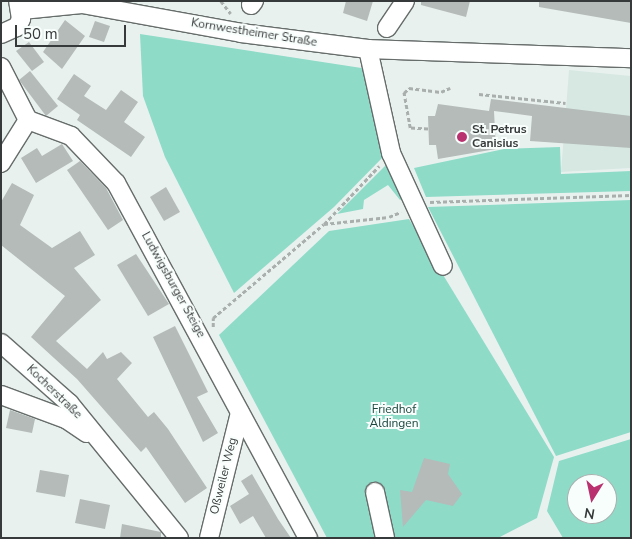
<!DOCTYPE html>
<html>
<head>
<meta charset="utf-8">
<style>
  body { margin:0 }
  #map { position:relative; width:632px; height:539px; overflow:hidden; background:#e9f1ef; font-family:"Nunito Sans",sans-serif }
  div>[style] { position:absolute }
  .built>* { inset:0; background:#d7e8e3 }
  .green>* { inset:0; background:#8edbc8 }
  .building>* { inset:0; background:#b4bbb9 }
  .path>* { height:2.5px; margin-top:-1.25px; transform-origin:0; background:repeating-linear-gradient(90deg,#a9afad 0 4px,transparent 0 6.5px) }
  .roads { filter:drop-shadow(1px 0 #666d6b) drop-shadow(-1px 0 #666d6b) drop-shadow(0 1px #666d6b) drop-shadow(0 -1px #666d6b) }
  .minor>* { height:18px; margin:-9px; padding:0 9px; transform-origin:9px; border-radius:9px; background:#fff }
  .dots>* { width:14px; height:14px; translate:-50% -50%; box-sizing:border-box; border:2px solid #f7fefc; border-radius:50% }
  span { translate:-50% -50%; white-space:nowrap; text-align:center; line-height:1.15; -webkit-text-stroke:4px #f7fefc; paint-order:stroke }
  .street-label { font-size:12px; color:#373a3a }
  .poi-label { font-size:12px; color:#373a3a; font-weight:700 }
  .left { translate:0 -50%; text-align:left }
  .park-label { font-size:12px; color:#1d473e }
  .frame { position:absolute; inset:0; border:2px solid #373a3a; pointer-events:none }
  .north { position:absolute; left:567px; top:474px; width:50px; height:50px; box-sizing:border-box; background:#f7fefc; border:1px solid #aab0ae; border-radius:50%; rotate:190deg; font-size:14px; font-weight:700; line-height:20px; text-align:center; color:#373a3a }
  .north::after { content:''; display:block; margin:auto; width:18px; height:22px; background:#ba316f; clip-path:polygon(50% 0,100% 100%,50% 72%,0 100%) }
  .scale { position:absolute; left:15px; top:25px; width:111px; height:22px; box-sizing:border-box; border:2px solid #373a3a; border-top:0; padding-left:6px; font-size:15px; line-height:18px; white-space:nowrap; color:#373a3a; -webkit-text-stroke:4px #f7fefc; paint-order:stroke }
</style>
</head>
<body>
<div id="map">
  <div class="built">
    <i style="clip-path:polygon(569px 70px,631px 76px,631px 168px,561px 172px)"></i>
  </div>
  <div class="green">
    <i style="clip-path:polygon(140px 34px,368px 69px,386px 154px,334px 207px,234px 293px,165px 157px,143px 96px)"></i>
    <i style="clip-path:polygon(560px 147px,561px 174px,631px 171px,631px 191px,426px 197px,414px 168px,504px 149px)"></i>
    <i style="clip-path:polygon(391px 160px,410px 196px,400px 200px,388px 185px,364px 200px,363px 209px,337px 214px)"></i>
    <i style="clip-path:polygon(631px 200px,631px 432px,556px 456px,428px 207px)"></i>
    <i style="clip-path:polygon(409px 219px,554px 457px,537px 518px,498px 538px,327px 538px,219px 335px,329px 231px)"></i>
    <i style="clip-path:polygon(evenodd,631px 439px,631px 538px,563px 538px,547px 511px,559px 461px,631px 439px,577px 484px,607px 484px,607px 514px,577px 514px,577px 484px)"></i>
  </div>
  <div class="building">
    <i style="clip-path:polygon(346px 1px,373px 1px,367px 21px,343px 13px)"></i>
    <i style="clip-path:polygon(421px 1px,470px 1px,466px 17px,421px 5px)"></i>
    <i style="clip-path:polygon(539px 1px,631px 1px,631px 23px,539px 7px)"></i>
    <i style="clip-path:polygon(65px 20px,85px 36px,62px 69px,43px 52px)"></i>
    <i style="clip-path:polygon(95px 21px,110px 26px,104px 42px,89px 37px)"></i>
    <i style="clip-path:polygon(29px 42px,44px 62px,32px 71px,16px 51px)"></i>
    <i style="clip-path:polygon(30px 71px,58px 106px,46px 116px,19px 80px)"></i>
    <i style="clip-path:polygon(74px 74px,91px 86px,84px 96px,106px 110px,121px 90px,138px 102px,124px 122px,145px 137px,131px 157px,77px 120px,80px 115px,57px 99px)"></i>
    <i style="clip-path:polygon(491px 99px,631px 116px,631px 148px,530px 141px,532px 116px,494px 111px,496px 149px,438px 159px,436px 145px,429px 145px,428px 116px,435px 116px,438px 104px,489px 111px)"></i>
    <i style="clip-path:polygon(62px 144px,73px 161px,36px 183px,21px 158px,37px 148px,42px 156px)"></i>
    <i style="clip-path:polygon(80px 161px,106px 188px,123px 220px,108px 230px,67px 170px)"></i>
    <i style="clip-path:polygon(12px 183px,34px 195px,20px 225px,52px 248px,80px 231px,95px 255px,74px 268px,101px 300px,56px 341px,87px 369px,103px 352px,107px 359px,121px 352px,132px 363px,117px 379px,148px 417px,154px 412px,168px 429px,207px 488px,185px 503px,146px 447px,141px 452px,77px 379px,31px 337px,65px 296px,1px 245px,1px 202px)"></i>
    <i style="clip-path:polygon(166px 187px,180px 212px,164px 221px,150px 197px)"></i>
    <i style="clip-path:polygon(136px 254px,169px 304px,148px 316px,117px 265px)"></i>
    <i style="clip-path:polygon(175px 326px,208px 392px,197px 397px,218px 433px,203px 442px,153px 337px)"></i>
    <i style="clip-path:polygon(10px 410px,35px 419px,32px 433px,6px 428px)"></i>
    <i style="clip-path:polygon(424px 458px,450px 464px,448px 474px,462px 494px,453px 506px,426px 500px,403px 527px,400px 490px,412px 492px)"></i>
    <i style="clip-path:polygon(40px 470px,69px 475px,65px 497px,36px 492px)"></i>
    <i style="clip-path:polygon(252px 474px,278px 519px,291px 538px,266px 538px,253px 516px,240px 524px,230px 506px,249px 494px,241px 481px)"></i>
    <i style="clip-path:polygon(80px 499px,110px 505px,105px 529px,75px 523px)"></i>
    <i style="clip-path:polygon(122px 524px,161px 532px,161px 538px,120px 538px)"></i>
  </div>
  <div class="path">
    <i style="left:221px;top:1px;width:16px;rotate:52deg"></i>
    <i style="left:479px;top:94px;width:87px;rotate:5.9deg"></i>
    <i style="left:428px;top:129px;width:18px;rotate:-177deg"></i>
    <i style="left:410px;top:128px;width:36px;rotate:-100deg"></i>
    <i style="left:404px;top:93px;width:7px;rotate:-45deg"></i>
    <i style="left:409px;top:88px;width:32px;rotate:7deg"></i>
    <i style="left:441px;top:92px;width:10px;rotate:-24deg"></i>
    <i style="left:430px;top:202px;width:201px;rotate:-2deg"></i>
    <i style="left:324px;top:224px;width:65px;rotate:-6.1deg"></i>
    <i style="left:389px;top:217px;width:13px;rotate:-23deg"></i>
    <i style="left:213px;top:327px;width:9px;rotate:-90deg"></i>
    <i style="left:213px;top:318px;width:145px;rotate:-40.3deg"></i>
    <i style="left:324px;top:224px;width:80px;rotate:-46.5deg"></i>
  </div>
  <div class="roads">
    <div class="minor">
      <i style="left:251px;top:5px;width:5px;rotate:-53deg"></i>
      <i style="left:22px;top:10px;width:60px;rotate:-5.7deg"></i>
      <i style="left:82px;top:4px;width:162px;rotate:10.3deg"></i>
      <i style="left:241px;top:33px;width:128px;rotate:7.2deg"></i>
      <i style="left:368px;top:49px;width:263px;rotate:2deg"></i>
      <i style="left:387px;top:28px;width:32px;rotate:-56deg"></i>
      <i style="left:1px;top:34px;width:17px;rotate:-24deg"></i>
      <i style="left:17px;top:27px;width:9px;rotate:-63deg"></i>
      <i style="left:21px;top:19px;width:18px;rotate:-99deg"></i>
      <i style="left:368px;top:49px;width:107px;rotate:77.5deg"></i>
      <i style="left:391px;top:153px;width:124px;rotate:65.3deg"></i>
      <i style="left:1px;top:67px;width:59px;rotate:63deg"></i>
      <i style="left:28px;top:120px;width:46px;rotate:20.4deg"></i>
      <i style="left:71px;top:136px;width:65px;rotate:46.2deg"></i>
      <i style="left:116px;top:183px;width:404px;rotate:61.6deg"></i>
      <i style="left:1px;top:163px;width:51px;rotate:-57.9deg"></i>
      <i style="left:1px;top:343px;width:91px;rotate:41.4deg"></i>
      <i style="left:69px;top:403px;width:174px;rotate:50.8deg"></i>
      <i style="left:1px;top:395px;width:69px;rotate:20.3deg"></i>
      <i style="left:66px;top:419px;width:25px;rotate:34deg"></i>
      <i style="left:375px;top:492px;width:47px;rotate:77.7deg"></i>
      <i style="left:209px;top:538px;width:129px;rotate:-76.1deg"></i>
    </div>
  </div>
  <div class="dots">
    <i style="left:462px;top:137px;background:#ba316f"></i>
  </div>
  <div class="street-label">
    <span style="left:254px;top:33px;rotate:9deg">Kornwestheimer Straße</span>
    <span style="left:173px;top:285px;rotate:61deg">Ludwigsburger Steige</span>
    <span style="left:54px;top:392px;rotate:44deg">Kocherstraße</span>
    <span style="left:224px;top:476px;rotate:-76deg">Oßweiler Weg</span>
  </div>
  <div class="poi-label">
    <span class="left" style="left:472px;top:137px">St. Petrus<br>Canisius</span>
  </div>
  <div class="park-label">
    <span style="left:394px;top:417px">Friedhof<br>Aldingen</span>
  </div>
  <div class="frame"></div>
  <div class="north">N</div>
  <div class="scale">50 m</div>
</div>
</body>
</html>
